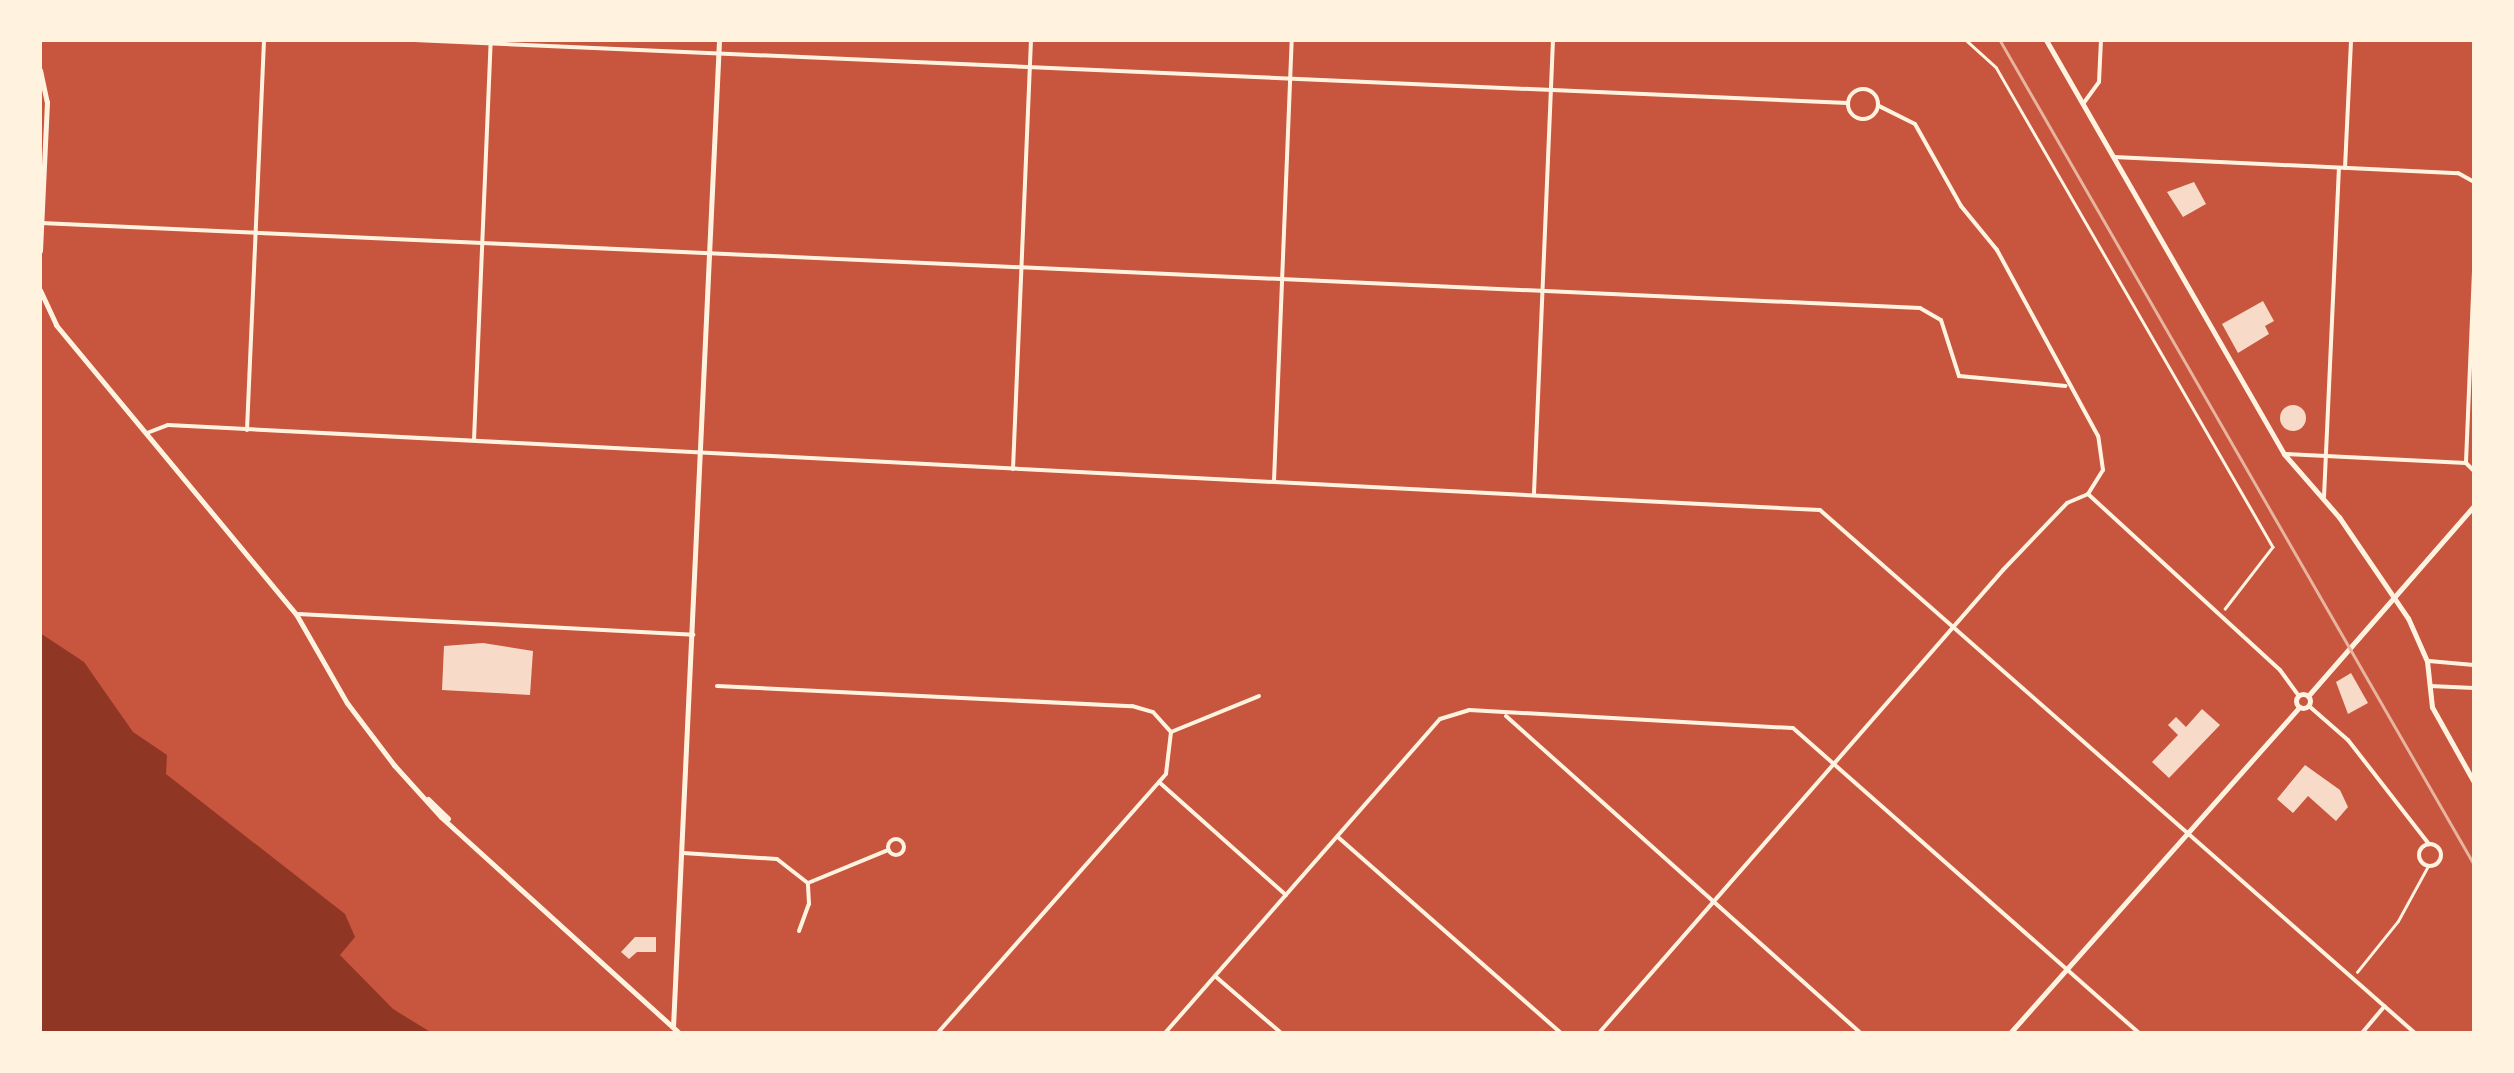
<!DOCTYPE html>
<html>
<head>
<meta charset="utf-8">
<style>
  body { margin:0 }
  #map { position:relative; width:2514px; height:1073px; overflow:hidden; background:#c8553d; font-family:"Asap Condensed",sans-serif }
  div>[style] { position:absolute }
  .water>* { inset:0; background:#8f3625 }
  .building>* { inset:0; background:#f7dbc8 }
  .round { border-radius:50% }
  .path>* { height:2.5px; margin:-1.25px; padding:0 1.25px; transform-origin:1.25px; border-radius:1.25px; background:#fff3e0 }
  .minor>* { height:4px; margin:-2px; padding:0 2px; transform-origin:2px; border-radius:2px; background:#fff3e0 }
  .minor>.ring { margin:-2px; padding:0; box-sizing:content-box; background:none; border:4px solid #fff3e0; border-radius:50% }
  .tertiary>* { height:5px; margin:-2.5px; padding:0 2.5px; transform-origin:2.5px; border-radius:2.5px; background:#fff3e0 }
  .tertiary>.ring { margin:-2.5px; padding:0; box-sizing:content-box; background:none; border:5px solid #fff3e0; border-radius:50% }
  .secondary>* { height:5px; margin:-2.5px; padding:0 2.5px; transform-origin:2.5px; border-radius:2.5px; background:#fff3e0 }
  .rail>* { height:2.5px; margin:-1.25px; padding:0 1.25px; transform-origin:1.25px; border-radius:1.25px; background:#e9b49f }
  span { translate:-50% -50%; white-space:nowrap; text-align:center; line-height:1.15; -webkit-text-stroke:9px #fff3e0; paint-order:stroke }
  .frame { position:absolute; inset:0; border:42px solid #fff3e0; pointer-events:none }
</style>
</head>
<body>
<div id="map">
  <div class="water">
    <i style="clip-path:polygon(40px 633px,84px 662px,133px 732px,167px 755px,166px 774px,345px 914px,355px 937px,340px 955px,393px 1009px,432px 1033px,40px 1033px)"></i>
  </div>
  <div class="building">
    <i style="clip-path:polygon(2194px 182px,2206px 204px,2183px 217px,2167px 192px)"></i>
    <i style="clip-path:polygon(2263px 301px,2274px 321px,2265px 326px,2269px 334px,2238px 353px,2222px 324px)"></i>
    <i class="round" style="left:2280px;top:405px;width:26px;height:26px"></i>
    <i style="clip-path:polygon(483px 643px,533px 651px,530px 695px,442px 690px,444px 646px)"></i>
    <i style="clip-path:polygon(2351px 673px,2368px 703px,2348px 714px,2336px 682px)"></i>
    <i style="clip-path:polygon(2202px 709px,2220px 725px,2169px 778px,2152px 762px,2178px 735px,2168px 725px,2176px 717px,2186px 727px)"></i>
    <i style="clip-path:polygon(2305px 765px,2340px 790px,2348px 807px,2336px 821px,2308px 796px,2293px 813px,2277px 799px)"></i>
    <i style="clip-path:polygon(635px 937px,656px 937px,656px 952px,637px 952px,629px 959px,621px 952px)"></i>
  </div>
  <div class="path">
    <i style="left:1966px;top:40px;width:40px;rotate:42deg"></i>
    <i style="left:1996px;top:67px;width:554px;rotate:60.01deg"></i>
    <i style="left:2273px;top:547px;width:78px;rotate:127.7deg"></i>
    <i style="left:2357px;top:972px;width:65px;rotate:-51.2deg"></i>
    <i style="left:2398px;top:921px;width:63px;rotate:-61.4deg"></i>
  </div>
  <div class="minor">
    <i style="left:414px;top:40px;width:1435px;rotate:2.52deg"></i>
    <i class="ring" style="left:1848px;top:89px;width:26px;height:26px"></i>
    <i style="left:2083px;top:104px;width:27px;rotate:-54deg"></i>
    <i style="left:2099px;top:82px;width:42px;rotate:-87.3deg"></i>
    <i style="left:2114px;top:157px;width:344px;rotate:2.7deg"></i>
    <i style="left:2458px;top:173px;width:18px;rotate:29deg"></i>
    <i style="left:2345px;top:168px;width:128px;rotate:-87.3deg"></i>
    <i style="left:41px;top:223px;width:1881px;rotate:2.59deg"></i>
    <i style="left:1920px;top:308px;width:24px;rotate:30deg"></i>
    <i style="left:1941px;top:320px;width:59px;rotate:72.2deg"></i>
    <i style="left:1959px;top:376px;width:107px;rotate:5.3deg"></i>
    <i style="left:2474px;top:271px;width:192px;rotate:92.4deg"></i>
    <i style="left:2466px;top:463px;width:11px;rotate:45deg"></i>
    <i style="left:247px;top:430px;width:390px;rotate:-87.5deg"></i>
    <i style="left:147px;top:433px;width:22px;rotate:-21deg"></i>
    <i style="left:168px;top:425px;width:1654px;rotate:2.95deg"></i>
    <i style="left:1820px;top:510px;width:792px;rotate:41.32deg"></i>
    <i style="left:474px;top:440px;width:400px;rotate:-87.6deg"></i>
    <i style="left:2286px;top:454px;width:180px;rotate:2.9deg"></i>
    <i style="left:1013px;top:469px;width:429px;rotate:-87.6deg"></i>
    <i style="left:1274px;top:481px;width:441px;rotate:-87.7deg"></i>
    <i style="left:1534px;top:493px;width:453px;rotate:-87.6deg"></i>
    <i style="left:2088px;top:494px;width:260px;rotate:42.5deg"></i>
    <i style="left:2280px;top:670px;width:32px;rotate:54deg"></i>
    <i style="left:2324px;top:497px;width:329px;rotate:-87.4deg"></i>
    <i style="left:298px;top:614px;width:396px;rotate:3deg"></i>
    <i style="left:2429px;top:661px;width:45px;rotate:5.1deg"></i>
    <i style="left:717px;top:686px;width:415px;rotate:2.8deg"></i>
    <i style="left:1132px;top:706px;width:22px;rotate:16deg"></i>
    <i style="left:1153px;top:712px;width:27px;rotate:48deg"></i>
    <i style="left:1171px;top:732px;width:42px;rotate:96.8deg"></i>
    <i style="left:1166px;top:774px;width:345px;rotate:131.4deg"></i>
    <i style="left:2430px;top:686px;width:44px;rotate:2.6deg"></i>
    <i style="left:2309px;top:706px;width:52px;rotate:41.1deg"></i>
    <i style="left:2348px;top:740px;width:132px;rotate:52.1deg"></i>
    <i style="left:1506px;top:716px;width:476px;rotate:41.8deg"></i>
    <i style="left:1171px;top:732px;width:95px;rotate:-22.2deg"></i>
    <i style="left:1159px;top:782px;width:170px;rotate:41.7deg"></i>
    <i style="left:1339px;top:838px;width:295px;rotate:41.3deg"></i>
    <i class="ring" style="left:888px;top:839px;width:12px;height:12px"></i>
    <i class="ring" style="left:2419px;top:844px;width:18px;height:18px"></i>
    <i style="left:683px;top:853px;width:94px;rotate:3.7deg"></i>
    <i style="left:777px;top:859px;width:39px;rotate:38deg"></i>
    <i style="left:808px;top:883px;width:87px;rotate:-22.4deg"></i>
    <i style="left:799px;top:931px;width:29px;rotate:-70deg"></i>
    <i style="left:809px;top:904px;width:21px;rotate:-93deg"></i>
    <i style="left:1215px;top:976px;width:87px;rotate:40.8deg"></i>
    <i style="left:1165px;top:1033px;width:417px;rotate:-48.8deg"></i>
    <i style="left:1440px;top:719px;width:30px;rotate:-17deg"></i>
    <i style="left:1469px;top:710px;width:324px;rotate:3.2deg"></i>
    <i style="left:1793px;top:728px;width:461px;rotate:41.4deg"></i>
    <i style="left:1599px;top:1033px;width:614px;rotate:-48.89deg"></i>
    <i style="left:2003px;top:570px;width:93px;rotate:-46.3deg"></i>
    <i style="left:2067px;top:503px;width:23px;rotate:-23deg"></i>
    <i style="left:2088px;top:494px;width:28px;rotate:-58deg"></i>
    <i style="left:2103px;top:470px;width:34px;rotate:-98deg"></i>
    <i style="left:2098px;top:436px;width:212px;rotate:-118.5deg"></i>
    <i style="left:1997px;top:250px;width:57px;rotate:-129.3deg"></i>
    <i style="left:1961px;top:206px;width:94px;rotate:-119.3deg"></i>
    <i style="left:1915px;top:124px;width:40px;rotate:-153.4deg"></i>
    <i style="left:2362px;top:1033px;width:35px;rotate:-50deg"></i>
  </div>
  <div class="tertiary">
    <i style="left:40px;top:70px;width:33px;rotate:78deg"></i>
    <i style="left:47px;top:102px;width:149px;rotate:92.7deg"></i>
    <i style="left:40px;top:290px;width:38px;rotate:65deg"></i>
    <i style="left:56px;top:325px;width:376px;rotate:50.3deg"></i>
    <i style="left:296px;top:614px;width:103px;rotate:60.2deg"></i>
    <i style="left:347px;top:703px;width:78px;rotate:52.8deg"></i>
    <i style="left:394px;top:765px;width:70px;rotate:47.9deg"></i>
    <i style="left:441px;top:817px;width:321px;rotate:42.2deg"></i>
    <i class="ring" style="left:2296px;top:694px;width:9px;height:9px"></i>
    <i style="left:2308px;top:696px;width:252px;rotate:-48.9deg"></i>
    <i style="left:428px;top:799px;width:28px;rotate:44deg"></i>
    <i style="left:673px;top:1027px;width:988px;rotate:-87.33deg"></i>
    <i style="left:2010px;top:1033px;width:436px;rotate:-48.4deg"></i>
  </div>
  <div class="secondary">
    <i style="left:2046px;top:40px;width:478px;rotate:60.1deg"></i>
    <i style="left:2284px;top:454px;width:84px;rotate:48.9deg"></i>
    <i style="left:2339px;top:517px;width:122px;rotate:55.7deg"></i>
    <i style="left:2408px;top:618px;width:47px;rotate:66.2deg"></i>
    <i style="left:2427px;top:661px;width:46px;rotate:83.8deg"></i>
    <i style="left:2432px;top:707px;width:86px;rotate:60.8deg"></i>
  </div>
  <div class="rail">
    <i style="left:2000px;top:40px;width:951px;rotate:60.09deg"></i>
  </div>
  <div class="frame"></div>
</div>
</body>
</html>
